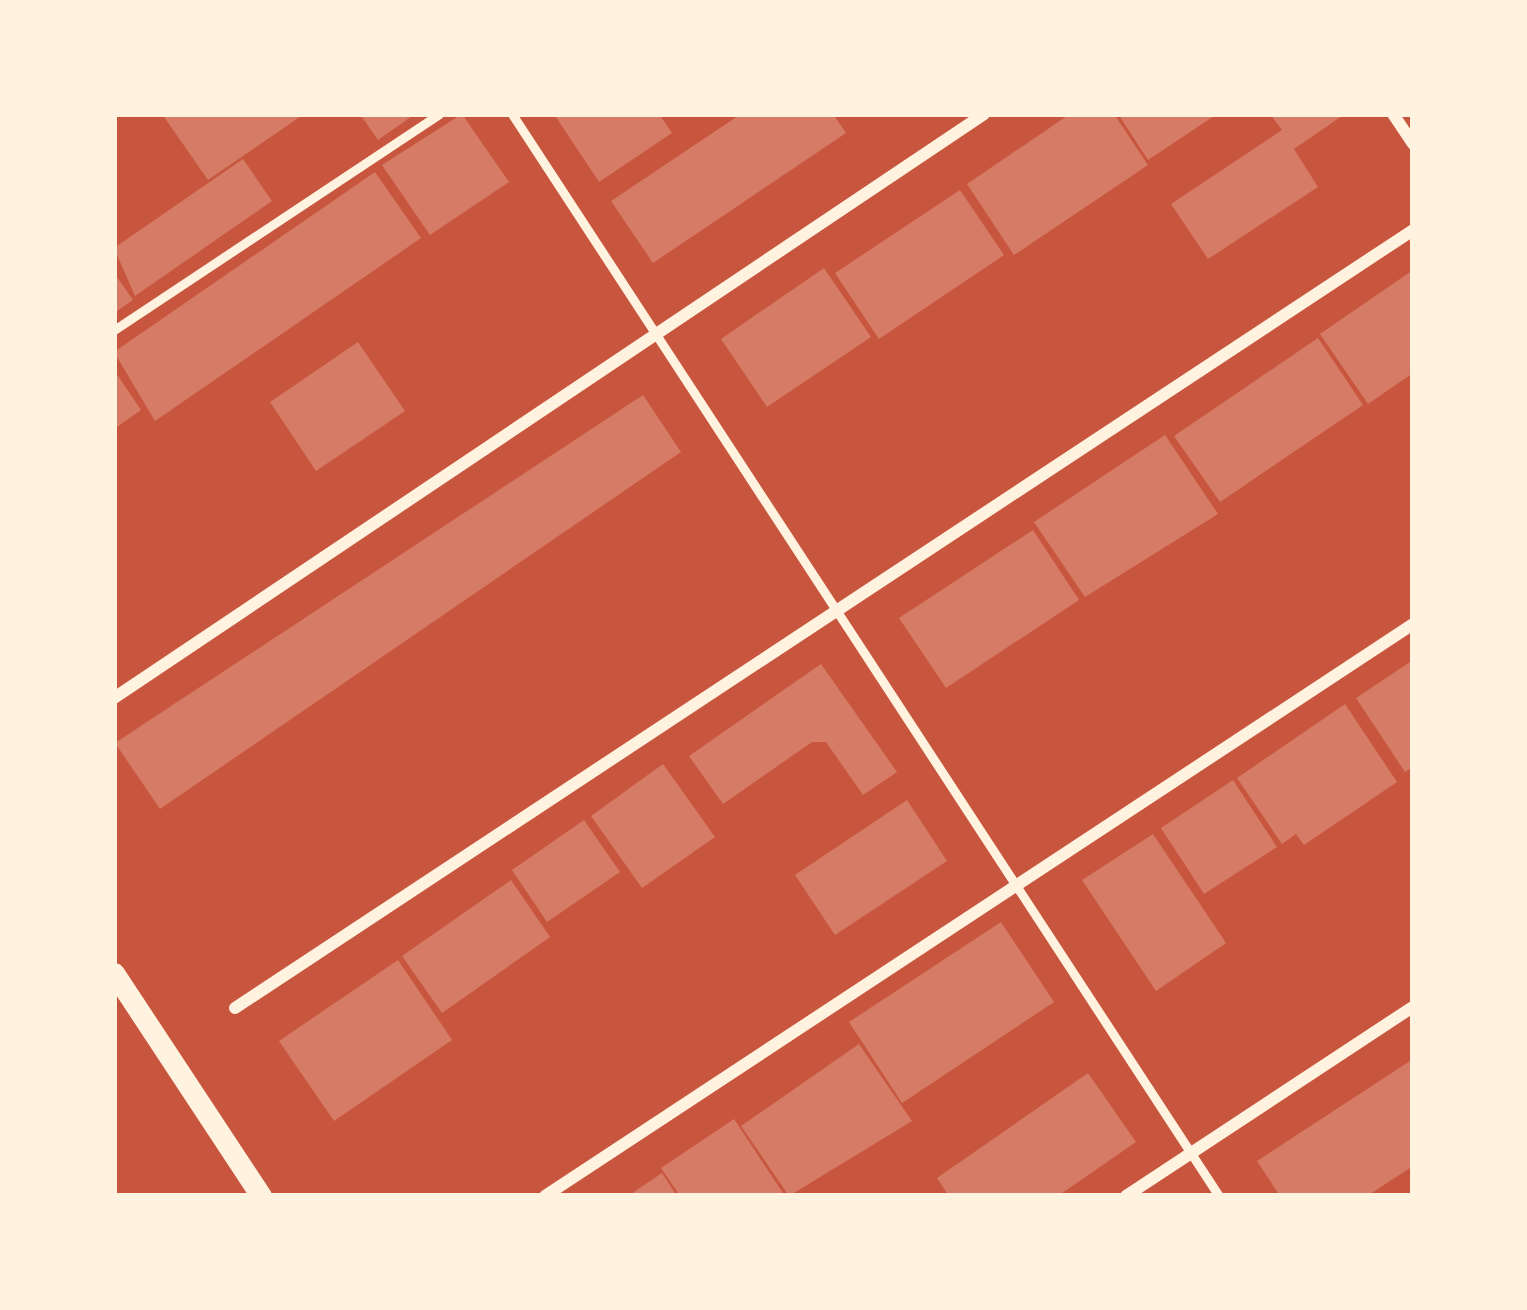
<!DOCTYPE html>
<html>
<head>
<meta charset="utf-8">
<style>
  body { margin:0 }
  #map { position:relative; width:1527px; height:1310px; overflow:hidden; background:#c8553d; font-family:Rubik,sans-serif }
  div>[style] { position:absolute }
  .building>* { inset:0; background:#d67c66 }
  .service>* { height:9px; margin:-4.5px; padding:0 4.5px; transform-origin:4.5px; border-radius:4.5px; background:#fff3e0 }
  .minor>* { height:12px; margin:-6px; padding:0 6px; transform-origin:6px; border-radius:6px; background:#fff3e0 }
  .tertiary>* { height:21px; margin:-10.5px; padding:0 10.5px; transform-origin:10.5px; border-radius:10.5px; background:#fff3e0 }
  span { translate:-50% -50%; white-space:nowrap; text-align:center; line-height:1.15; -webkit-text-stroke:12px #fff3e0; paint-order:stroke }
  .frame { position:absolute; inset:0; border:117px solid #fff3e0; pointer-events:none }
</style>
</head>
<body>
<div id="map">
  <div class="building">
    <i style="clip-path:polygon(162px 114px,304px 114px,208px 180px)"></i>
    <i style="clip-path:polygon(360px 114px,415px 114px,378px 140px)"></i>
    <i style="clip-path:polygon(462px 114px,509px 182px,430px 235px,382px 165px)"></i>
    <i style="clip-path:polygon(554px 114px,659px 114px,672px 133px,599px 182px)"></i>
    <i style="clip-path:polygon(741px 114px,833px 114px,846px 133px,653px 263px,611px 201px)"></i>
    <i style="clip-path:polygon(1070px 114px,1114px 114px,1148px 165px,1014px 255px,967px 184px)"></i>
    <i style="clip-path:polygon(1118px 114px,1217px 114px,1148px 160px)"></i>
    <i style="clip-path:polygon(1270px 114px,1345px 114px,1294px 149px,1318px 187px,1208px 259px,1171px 204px,1282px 130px)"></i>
    <i style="clip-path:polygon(243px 159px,272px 201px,135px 296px,114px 248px)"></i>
    <i style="clip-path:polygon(375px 172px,421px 238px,155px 421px,114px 352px)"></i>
    <i style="clip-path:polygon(960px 190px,1004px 255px,879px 339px,835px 273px)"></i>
    <i style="clip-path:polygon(824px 268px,871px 337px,767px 407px,721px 339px)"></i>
    <i style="clip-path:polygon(1413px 270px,1413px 373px,1368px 404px,1320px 334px)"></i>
    <i style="clip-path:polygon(114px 273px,133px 300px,114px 313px)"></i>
    <i style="clip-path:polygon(1318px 338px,1363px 405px,1220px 502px,1174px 436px)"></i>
    <i style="clip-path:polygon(358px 342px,405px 411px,316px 471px,270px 402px)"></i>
    <i style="clip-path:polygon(114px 370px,141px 410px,114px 429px)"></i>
    <i style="clip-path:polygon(643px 395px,681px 452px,160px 809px,115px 743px)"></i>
    <i style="clip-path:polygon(1165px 435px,1218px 514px,1085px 597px,1034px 522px)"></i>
    <i style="clip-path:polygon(1033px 530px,1079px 600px,946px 688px,899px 618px)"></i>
    <i style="clip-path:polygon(1413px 660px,1413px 767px,1405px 772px,1356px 698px)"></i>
    <i style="clip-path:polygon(821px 664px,897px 772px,863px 795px,826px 742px,812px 742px,723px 804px,689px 756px)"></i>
    <i style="clip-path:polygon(1345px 704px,1397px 782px,1304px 845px,1296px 834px,1282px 844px,1237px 778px)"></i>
    <i style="clip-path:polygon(663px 764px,715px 837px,642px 888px,591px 816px)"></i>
    <i style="clip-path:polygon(1233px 780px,1277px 847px,1204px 894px,1161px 828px)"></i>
    <i style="clip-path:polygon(907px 800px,947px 861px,835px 935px,795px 875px)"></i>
    <i style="clip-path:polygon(584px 820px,620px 872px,547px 922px,512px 870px)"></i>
    <i style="clip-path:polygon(1153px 834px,1226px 943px,1156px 991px,1082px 880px)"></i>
    <i style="clip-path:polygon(511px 880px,550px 937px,442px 1013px,402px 956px)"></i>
    <i style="clip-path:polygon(1001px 922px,1054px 1002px,902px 1103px,849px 1022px)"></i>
    <i style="clip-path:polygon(398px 960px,452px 1040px,334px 1121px,279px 1041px)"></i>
    <i style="clip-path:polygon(859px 1044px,912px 1121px,789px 1196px,741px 1126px)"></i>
    <i style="clip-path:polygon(1413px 1059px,1413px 1166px,1367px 1196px,1280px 1196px,1257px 1161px)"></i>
    <i style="clip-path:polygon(1088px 1073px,1136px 1142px,1058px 1196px,949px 1196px,937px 1178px)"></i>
    <i style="clip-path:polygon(734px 1119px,785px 1196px,680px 1196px,661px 1168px)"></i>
    <i style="clip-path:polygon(662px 1173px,677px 1196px,628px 1196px)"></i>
  </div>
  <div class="service">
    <i style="left:512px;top:114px;width:1293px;rotate:56.84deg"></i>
    <i style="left:114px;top:330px;width:390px;rotate:-33.6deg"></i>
  </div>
  <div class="minor">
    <i style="left:1393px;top:114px;width:36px;rotate:56deg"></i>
    <i style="left:114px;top:698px;width:1048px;rotate:-33.87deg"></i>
    <i style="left:235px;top:1008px;width:1412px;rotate:-33.44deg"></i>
    <i style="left:545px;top:1196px;width:1040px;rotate:-33.38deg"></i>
    <i style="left:1126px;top:1196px;width:344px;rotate:-33.4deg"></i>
  </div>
  <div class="tertiary">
    <i style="left:114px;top:973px;width:267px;rotate:56.6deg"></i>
  </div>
  <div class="frame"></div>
</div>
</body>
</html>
